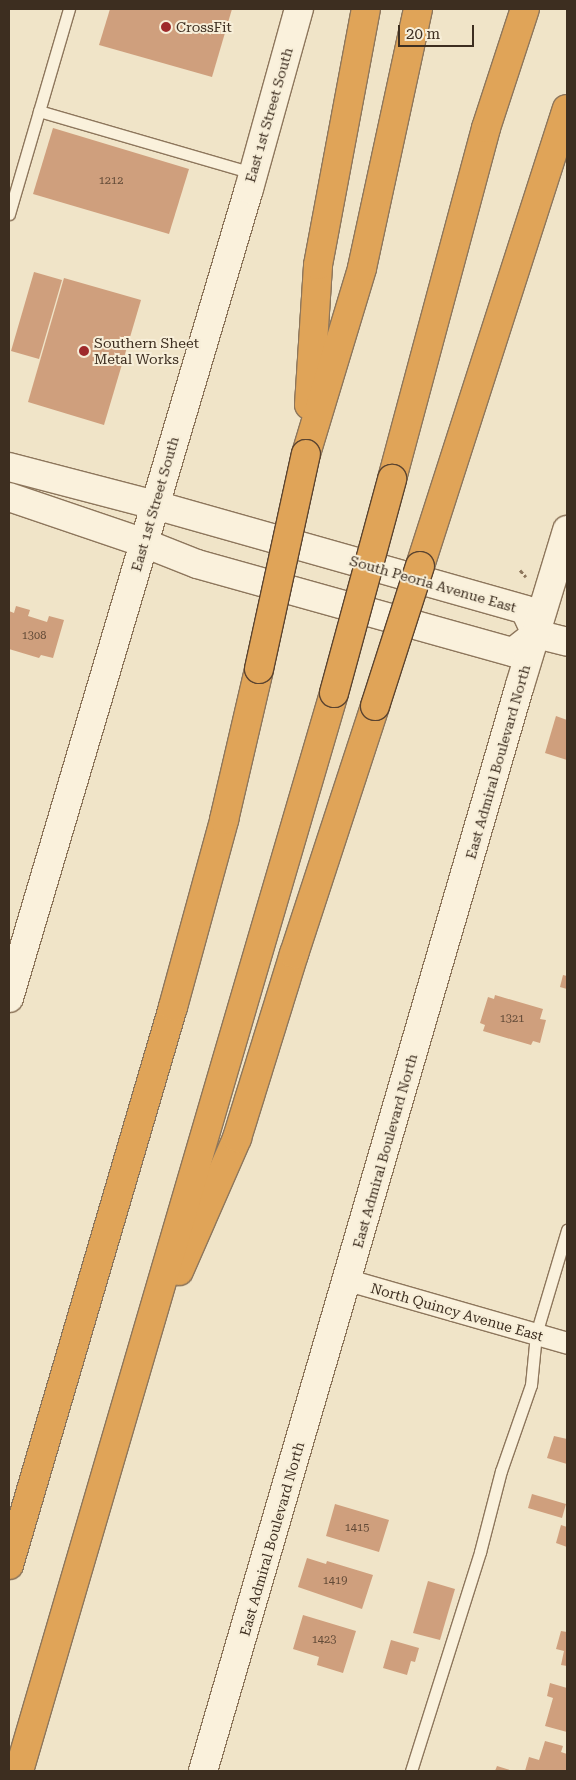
<!DOCTYPE html>
<html>
<head>
<meta charset="utf-8">
<style>
  body { margin:0 }
  #map { position:relative; width:576px; height:1780px; overflow:hidden; background:#f0e4c8; font-family:"Roboto Serif",serif }
  div>[style] { position:absolute }
  .building>* { inset:0; background:#cf9f7d }
  .path>* { height:3px; margin-top:-1.5px; transform-origin:0; background:repeating-linear-gradient(90deg,#8d765c 0 4px,transparent 0 6.5px) }
  .roads { filter:drop-shadow(1px 0 #8d765c) drop-shadow(-1px 0 #8d765c) drop-shadow(0 1px #8d765c) drop-shadow(0 -1px #8d765c) }
  .lane>* { height:11px; margin:-5.5px; padding:0 5.5px; transform-origin:5.5px; border-radius:5.5px; background:#faf1dc }
  .street>* { height:21px; margin:-10.5px; padding:0 10.5px; transform-origin:10.5px; border-radius:10.5px; background:#faf1dc }
  .secondary>* { height:28px; margin:-14px; padding:0 14px; transform-origin:14px; border-radius:14px; background:#faf1dc }
  .highway>* { height:28px; margin:-14px; padding:0 14px; transform-origin:14px; border-radius:14px; background:#e0a458 }
  .bridges { filter:drop-shadow(1px 0 #5b4430) drop-shadow(-1px 0 #5b4430) drop-shadow(0 1px #5b4430) drop-shadow(0 -1px #5b4430) }
  .highway-bridge>* { height:28px; margin:-14px; padding:0 14px; transform-origin:14px; border-radius:14px; background:#e0a458 }
  .dots>* { width:14px; height:14px; translate:-50% -50%; box-sizing:border-box; border:2px solid #f7eed8; border-radius:50% }
  span { translate:-50% -50%; white-space:nowrap; text-align:center; line-height:1.15; -webkit-text-stroke:4px #f7eed8; paint-order:stroke }
  .number-label { font-size:11px; color:#624a37 }
  .number-label span { -webkit-text-stroke-width:0 }
  .poi-label { font-size:14px; color:#3d2e20 }
  .left { translate:0 -50%; text-align:left }
  .street-label { font-size:14px; color:#3d2e20 }
  .frame { position:absolute; inset:0; border:10px solid #3d2e20; pointer-events:none }
  .scale { position:absolute; left:398px; top:25px; width:76px; height:22px; box-sizing:border-box; border:2px solid #3d2e20; border-top:0; padding-left:6px; font-size:15px; line-height:18px; white-space:nowrap; color:#3d2e20; -webkit-text-stroke:4px #f7eed8; paint-order:stroke }
</style>
</head>
<body>
<div id="map">
  <div class="building">
    <i style="clip-path:polygon(110px 9px,232px 9px,212px 77px,99px 45px)"></i>
    <i style="clip-path:polygon(53px 128px,189px 169px,169px 234px,33px 194px)"></i>
    <i style="clip-path:polygon(34px 272px,62px 280px,39px 359px,11px 351px)"></i>
    <i style="clip-path:polygon(64px 278px,141px 300px,104px 425px,28px 402px)"></i>
    <i style="clip-path:polygon(16px 606px,30px 610px,28px 616px,47px 622px,49px 616px,64px 620px,53px 658px,41px 655px,39px 658px,9px 649px,9px 611px,14px 613px)"></i>
    <i style="clip-path:polygon(556px 716px,567px 720px,567px 760px,545px 753px)"></i>
    <i style="clip-path:polygon(563px 975px,567px 976px,567px 989px,560px 987px)"></i>
    <i style="clip-path:polygon(495px 995px,543px 1009px,540px 1019px,546px 1020px,540px 1043px,533px 1041px,531px 1045px,483px 1031px,485px 1025px,480px 1023px,488px 997px,494px 999px)"></i>
    <i style="clip-path:polygon(554px 1436px,567px 1439px,567px 1464px,547px 1458px)"></i>
    <i style="clip-path:polygon(532px 1494px,566px 1504px,562px 1518px,528px 1508px)"></i>
    <i style="clip-path:polygon(335px 1504px,389px 1520px,379px 1552px,326px 1536px)"></i>
    <i style="clip-path:polygon(561px 1525px,567px 1527px,567px 1547px,556px 1543px)"></i>
    <i style="clip-path:polygon(307px 1558px,326px 1564px,327px 1561px,373px 1575px,362px 1609px,298px 1587px)"></i>
    <i style="clip-path:polygon(428px 1581px,455px 1589px,440px 1640px,413px 1633px)"></i>
    <i style="clip-path:polygon(303px 1615px,356px 1631px,343px 1673px,317px 1665px,319px 1657px,293px 1649px)"></i>
    <i style="clip-path:polygon(561px 1631px,567px 1632px,567px 1666px,561px 1665px,564px 1651px,556px 1649px)"></i>
    <i style="clip-path:polygon(391px 1640px,419px 1648px,415px 1662px,411px 1661px,407px 1675px,383px 1668px)"></i>
    <i style="clip-path:polygon(550px 1683px,567px 1688px,567px 1732px,545px 1726px,553px 1698px,547px 1696px)"></i>
    <i style="clip-path:polygon(545px 1741px,563px 1746px,561px 1752px,567px 1754px,567px 1771px,525px 1771px,529px 1757px,539px 1760px)"></i>
    <i style="clip-path:polygon(497px 1766px,513px 1771px,495px 1771px)"></i>
  </div>
  <div class="path">
    <i style="left:520px;top:570px;width:9px;rotate:49deg"></i>
  </div>
  <div class="roads">
    <div class="lane">
      <i style="left:39px;top:111px;width:223px;rotate:16.2deg"></i>
      <i style="left:9px;top:214px;width:214px;rotate:-73.7deg"></i>
      <i style="left:411px;top:1771px;width:230px;rotate:-72.5deg"></i>
      <i style="left:480px;top:1552px;width:84px;rotate:-75.5deg"></i>
      <i style="left:501px;top:1471px;width:91px;rotate:-70.8deg"></i>
      <i style="left:531px;top:1385px;width:51px;rotate:-84.4deg"></i>
      <i style="left:536px;top:1334px;width:109px;rotate:-73.4deg"></i>
    </div>
    <div class="street">
      <i style="left:348px;top:1280px;width:228px;rotate:16deg"></i>
    </div>
    <div class="secondary">
      <i style="left:9px;top:467px;width:151px;rotate:14.6deg"></i>
      <i style="left:155px;top:505px;width:385px;rotate:15.8deg"></i>
      <i style="left:525px;top:610px;width:26px;rotate:65deg"></i>
      <i style="left:9px;top:497px;width:143px;rotate:18.8deg"></i>
      <i style="left:144px;top:543px;width:57px;rotate:21.6deg"></i>
      <i style="left:197px;top:564px;width:328px;rotate:15.6deg"></i>
      <i style="left:513px;top:652px;width:29px;rotate:-38deg"></i>
      <i style="left:536px;top:634px;width:32px;rotate:14deg"></i>
      <i style="left:9px;top:998px;width:844px;rotate:-73.48deg"></i>
      <i style="left:249px;top:189px;width:187px;rotate:-74.5deg"></i>
      <i style="left:203px;top:1771px;width:1131px;rotate:-73.73deg"></i>
      <i style="left:520px;top:685px;width:162px;rotate:-73.1deg"></i>
    </div>
    <div class="highway">
      <i style="left:309px;top:405px;width:140px;rotate:-86.3deg"></i>
      <i style="left:318px;top:265px;width:260px;rotate:-79.4deg"></i>
      <i style="left:306px;top:454px;width:194px;rotate:-73.2deg"></i>
      <i style="left:362px;top:268px;width:265px;rotate:-77.8deg"></i>
      <i style="left:392px;top:479px;width:363px;rotate:-75deg"></i>
      <i style="left:486px;top:128px;width:125px;rotate:-71.9deg"></i>
      <i style="left:420px;top:566px;width:480px;rotate:-72.2deg"></i>
      <i style="left:179px;top:1271px;width:145px;rotate:-66.4deg"></i>
      <i style="left:237px;top:1138px;width:193px;rotate:-72.8deg"></i>
      <i style="left:294px;top:954px;width:261px;rotate:-71.9deg"></i>
      <i style="left:9px;top:1565px;width:582px;rotate:-73.62deg"></i>
      <i style="left:173px;top:1007px;width:194px;rotate:-74.7deg"></i>
      <i style="left:224px;top:820px;width:155px;rotate:-76.9deg"></i>
      <i style="left:19px;top:1771px;width:1123px;rotate:-73.71deg"></i>
    </div>
  </div>
  <div class="bridges">
    <div class="highway-bridge">
      <i style="left:259px;top:669px;width:220px;rotate:-77.7deg"></i>
      <i style="left:334px;top:693px;width:222px;rotate:-74.8deg"></i>
      <i style="left:375px;top:706px;width:147px;rotate:-72.2deg"></i>
    </div>
  </div>
  <div class="dots">
    <i style="left:166px;top:27px;background:#9e2a2b"></i>
    <i style="left:84px;top:351px;background:#9e2a2b"></i>
  </div>
  <div class="number-label">
    <span style="left:111px;top:181px">1212</span>
    <span style="left:34px;top:636px">1308</span>
    <span style="left:512px;top:1019px">1321</span>
    <span style="left:357px;top:1528px">1415</span>
    <span style="left:335px;top:1581px">1419</span>
    <span style="left:324px;top:1640px">1423</span>
  </div>
  <div class="poi-label">
    <span class="left" style="left:176px;top:27px">CrossFit</span>
    <span class="left" style="left:94px;top:351px">Southern Sheet<br>Metal Works</span>
  </div>
  <div class="street-label">
    <span style="left:269px;top:115px;rotate:-74deg">East 1st Street South</span>
    <span style="left:155px;top:504px;rotate:-74deg">East 1st Street South</span>
    <span style="left:433px;top:584px;rotate:16deg">South Peoria Avenue East</span>
    <span style="left:498px;top:762px;rotate:-74deg">East Admiral Boulevard North</span>
    <span style="left:385px;top:1151px;rotate:-74deg">East Admiral Boulevard North</span>
    <span style="left:457px;top:1312px;rotate:16deg">North Quincy Avenue East</span>
    <span style="left:272px;top:1539px;rotate:-74deg">East Admiral Boulevard North</span>
  </div>
  <div class="frame"></div>
  <div class="scale">20 m</div>
</div>
</body>
</html>
